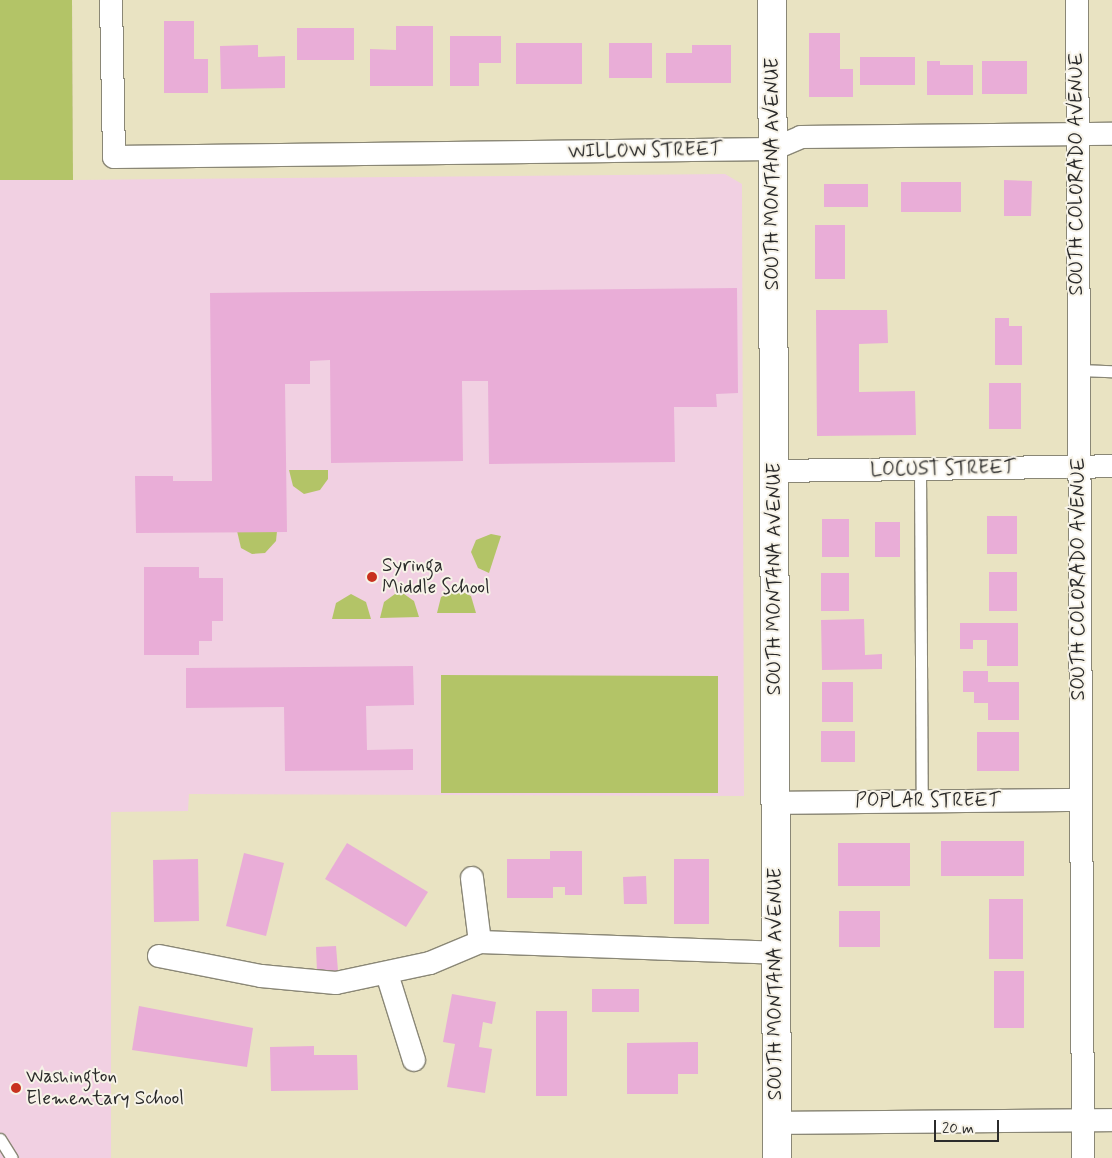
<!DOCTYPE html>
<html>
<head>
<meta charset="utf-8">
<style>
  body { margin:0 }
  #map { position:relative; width:1112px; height:1158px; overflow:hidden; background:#e9e3c2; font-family:Mynerve,sans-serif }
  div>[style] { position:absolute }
  .built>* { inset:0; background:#f1d0e2 }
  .green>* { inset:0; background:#b3c467 }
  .building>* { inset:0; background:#e9add7 }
  .roads { filter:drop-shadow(1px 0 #8a8776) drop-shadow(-1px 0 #8a8776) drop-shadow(0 1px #8a8776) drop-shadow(0 -1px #8a8776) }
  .service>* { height:11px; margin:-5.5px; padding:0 5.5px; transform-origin:5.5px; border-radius:5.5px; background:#fff }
  .minor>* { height:22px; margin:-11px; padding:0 11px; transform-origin:11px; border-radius:11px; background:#fff }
  .tertiary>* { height:28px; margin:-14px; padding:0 14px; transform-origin:14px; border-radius:14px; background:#fff }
  .dots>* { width:14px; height:14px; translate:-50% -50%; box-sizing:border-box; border:2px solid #f7f3e8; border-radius:50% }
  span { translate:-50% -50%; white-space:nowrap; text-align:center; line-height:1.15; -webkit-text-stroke:4px #f7f3e8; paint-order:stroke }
  .street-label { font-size:19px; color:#2b2b2b }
  .poi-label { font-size:19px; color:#2b2b2b }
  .left { translate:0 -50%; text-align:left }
  .scale { position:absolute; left:934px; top:1120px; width:65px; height:22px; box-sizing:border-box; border:2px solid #2b2b2b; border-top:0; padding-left:6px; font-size:15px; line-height:18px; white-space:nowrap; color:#2b2b2b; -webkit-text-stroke:4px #f7f3e8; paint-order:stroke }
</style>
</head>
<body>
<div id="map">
  <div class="built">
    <i style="clip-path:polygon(0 0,72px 0,73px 180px,725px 174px,742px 184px,744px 796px,189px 794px,188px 811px,111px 812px,111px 1158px,0 1158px)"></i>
  </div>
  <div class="green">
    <i style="clip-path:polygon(0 0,72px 0,73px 180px,0 180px)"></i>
    <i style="clip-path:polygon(289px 470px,328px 470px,328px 479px,320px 490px,304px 494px,293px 486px)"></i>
    <i style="clip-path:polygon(237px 531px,277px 531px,276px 541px,265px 553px,252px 554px,241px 548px)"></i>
    <i style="clip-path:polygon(491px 534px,501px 536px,489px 573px,478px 568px,471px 552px,476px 540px)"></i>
    <i style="clip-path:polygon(457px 589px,471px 596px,476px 613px,437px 613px,441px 597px)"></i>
    <i style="clip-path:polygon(351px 594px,366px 602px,371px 619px,332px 619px,336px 603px)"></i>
    <i style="clip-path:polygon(395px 594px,404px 594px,414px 601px,419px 617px,380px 618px,384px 602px)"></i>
    <i style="clip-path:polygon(441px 675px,718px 676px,718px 793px,441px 793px)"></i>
  </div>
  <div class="building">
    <i style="clip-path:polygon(164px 21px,194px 21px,194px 59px,208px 59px,208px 93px,164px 93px)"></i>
    <i style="clip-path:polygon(396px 26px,433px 26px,433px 86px,370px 86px,370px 49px,396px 50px)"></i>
    <i style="clip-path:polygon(297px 28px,354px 28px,354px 60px,297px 60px)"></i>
    <i style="clip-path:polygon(809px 33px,840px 33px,840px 69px,853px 69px,853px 97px,809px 97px)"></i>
    <i style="clip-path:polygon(450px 36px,501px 36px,501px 63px,479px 63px,479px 86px,450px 86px)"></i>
    <i style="clip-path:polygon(516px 43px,582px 43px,582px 84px,516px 84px)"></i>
    <i style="clip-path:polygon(609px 43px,652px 43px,652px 78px,609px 78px)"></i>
    <i style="clip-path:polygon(258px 45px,258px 57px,285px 56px,285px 88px,221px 89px,220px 46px)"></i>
    <i style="clip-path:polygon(692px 45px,731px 45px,731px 83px,666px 83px,666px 53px,692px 53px)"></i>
    <i style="clip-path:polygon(860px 57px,915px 57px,915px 85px,860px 85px)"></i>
    <i style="clip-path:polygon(927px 61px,940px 61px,940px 65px,973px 65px,973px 95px,927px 95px)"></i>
    <i style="clip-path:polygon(982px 61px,1027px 61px,1027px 94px,982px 94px)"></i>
    <i style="clip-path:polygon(1004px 180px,1032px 181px,1031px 216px,1004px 216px)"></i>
    <i style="clip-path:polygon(901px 182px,961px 182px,961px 212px,901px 212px)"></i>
    <i style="clip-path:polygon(824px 184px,868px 184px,868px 207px,824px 207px)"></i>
    <i style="clip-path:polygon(815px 225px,845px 225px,845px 279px,815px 279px)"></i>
    <i style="clip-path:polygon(737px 288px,738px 393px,716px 394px,717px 407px,674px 407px,675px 462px,489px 464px,488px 381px,462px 381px,463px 461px,331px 463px,330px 360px,310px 361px,310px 384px,285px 384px,287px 532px,136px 533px,135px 476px,173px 476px,173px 481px,212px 481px,210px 293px)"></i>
    <i style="clip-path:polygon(816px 310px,887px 310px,888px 343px,859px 344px,859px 392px,915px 391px,916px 435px,817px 436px)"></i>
    <i style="clip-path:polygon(995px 318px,1009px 318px,1009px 326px,1022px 326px,1022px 365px,995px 365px)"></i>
    <i style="clip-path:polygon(989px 383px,1021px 383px,1021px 429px,989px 429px)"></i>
    <i style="clip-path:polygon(987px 516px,1017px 516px,1017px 554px,987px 554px)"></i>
    <i style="clip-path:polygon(822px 519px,849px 519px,849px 557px,822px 557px)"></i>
    <i style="clip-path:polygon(875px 522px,900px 522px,900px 557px,875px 557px)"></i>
    <i style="clip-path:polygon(144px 567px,199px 567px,199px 578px,223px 578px,223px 621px,212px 621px,212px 641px,199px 641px,199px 655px,144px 655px)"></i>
    <i style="clip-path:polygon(989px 572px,1017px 572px,1017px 611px,989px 611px)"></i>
    <i style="clip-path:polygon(821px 573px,849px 573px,849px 611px,821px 611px)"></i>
    <i style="clip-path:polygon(864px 619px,865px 655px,882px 654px,882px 669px,822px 670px,821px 620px)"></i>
    <i style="clip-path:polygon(960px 623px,1018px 623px,1018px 666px,987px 666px,987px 640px,973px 640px,973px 649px,960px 649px)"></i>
    <i style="clip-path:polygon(413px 666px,414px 705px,366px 706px,367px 750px,413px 749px,413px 770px,285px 771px,284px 707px,186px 708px,186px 668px)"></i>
    <i style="clip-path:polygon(963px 671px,988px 671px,988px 682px,1019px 682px,1019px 720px,988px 720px,988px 703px,974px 703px,974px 692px,963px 692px)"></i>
    <i style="clip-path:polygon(822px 682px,853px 682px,853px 722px,822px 722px)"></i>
    <i style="clip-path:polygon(821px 731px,855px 731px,855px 762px,821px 762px)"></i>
    <i style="clip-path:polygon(977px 732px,1019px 732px,1019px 771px,977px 771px)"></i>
    <i style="clip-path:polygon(941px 841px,1024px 841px,1024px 876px,941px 876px)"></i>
    <i style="clip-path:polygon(347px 843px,428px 892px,406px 927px,325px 879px)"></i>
    <i style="clip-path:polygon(838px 843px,910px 843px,910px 886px,838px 886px)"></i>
    <i style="clip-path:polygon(550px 851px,582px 851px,582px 895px,565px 895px,565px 887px,553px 887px,553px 898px,507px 898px,507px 859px,550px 859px)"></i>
    <i style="clip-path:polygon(244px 853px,284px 863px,266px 936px,226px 926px)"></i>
    <i style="clip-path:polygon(198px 859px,199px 921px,154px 922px,153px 860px)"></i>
    <i style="clip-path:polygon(674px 859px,709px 859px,709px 924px,674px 924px)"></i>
    <i style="clip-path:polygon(646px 876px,647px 904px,624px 904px,623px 877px)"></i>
    <i style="clip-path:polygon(989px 899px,1023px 899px,1023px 959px,989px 959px)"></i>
    <i style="clip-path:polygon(839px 911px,880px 911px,880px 947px,839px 947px)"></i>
    <i style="clip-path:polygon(336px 946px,338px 971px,317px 972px,316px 947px)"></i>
    <i style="clip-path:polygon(994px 971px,1024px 971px,1024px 1028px,994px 1028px)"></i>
    <i style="clip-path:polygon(592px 989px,639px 989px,639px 1012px,592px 1012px)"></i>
    <i style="clip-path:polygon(452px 994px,496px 1002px,492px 1024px,483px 1022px,479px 1047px,492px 1049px,485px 1093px,447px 1087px,455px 1044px,443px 1042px)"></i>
    <i style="clip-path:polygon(139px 1006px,253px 1028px,247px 1067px,132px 1050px)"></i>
    <i style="clip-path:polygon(536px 1011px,567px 1011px,567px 1096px,536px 1096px)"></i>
    <i style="clip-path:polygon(698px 1042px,698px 1074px,678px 1074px,678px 1094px,627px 1094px,627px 1043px)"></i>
    <i style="clip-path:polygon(314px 1046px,314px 1055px,357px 1055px,358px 1090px,271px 1091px,270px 1047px)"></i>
  </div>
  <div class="roads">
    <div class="service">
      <i style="left:1078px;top:370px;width:34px;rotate:2deg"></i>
      <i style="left:920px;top:469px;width:332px;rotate:89.7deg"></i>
      <i style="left:0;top:1139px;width:22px;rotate:58deg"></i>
    </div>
    <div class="minor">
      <i style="left:111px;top:0;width:157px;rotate:88.9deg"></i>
      <i style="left:114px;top:157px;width:659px;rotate:-0.7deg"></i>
      <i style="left:773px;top:149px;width:30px;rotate:-23deg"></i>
      <i style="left:801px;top:137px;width:311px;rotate:-0.6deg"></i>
      <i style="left:1077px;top:0;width:1158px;rotate:89.7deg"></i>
      <i style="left:774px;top:471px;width:338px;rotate:-0.8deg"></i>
      <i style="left:775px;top:803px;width:306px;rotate:-0.6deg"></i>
      <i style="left:472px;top:878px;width:64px;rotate:82.9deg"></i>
      <i style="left:159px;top:956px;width:104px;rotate:11.1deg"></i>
      <i style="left:261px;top:976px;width:75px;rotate:5.3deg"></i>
      <i style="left:336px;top:983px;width:96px;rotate:-12deg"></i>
      <i style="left:430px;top:963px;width:54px;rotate:-22.8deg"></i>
      <i style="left:480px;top:942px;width:296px;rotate:2.1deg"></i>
      <i style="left:387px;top:974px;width:90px;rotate:72.6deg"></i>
      <i style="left:777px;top:1123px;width:335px;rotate:-0.5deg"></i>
    </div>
    <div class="tertiary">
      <i style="left:772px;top:0;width:1158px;rotate:89.75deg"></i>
    </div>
  </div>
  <div class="dots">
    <i style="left:372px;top:577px;background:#c8321e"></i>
    <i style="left:16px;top:1088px;background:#c8321e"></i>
  </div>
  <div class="street-label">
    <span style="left:645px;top:151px;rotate:-1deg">WILLOW STREET</span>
    <span style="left:773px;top:174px;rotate:-90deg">SOUTH MONTANA AVENUE</span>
    <span style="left:1077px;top:174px;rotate:-90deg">SOUTH COLORADO AVENUE</span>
    <span style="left:943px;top:469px;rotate:-1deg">LOCUST STREET</span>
    <span style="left:775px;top:579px;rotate:-90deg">SOUTH MONTANA AVENUE</span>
    <span style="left:1079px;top:579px;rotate:-90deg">SOUTH COLORADO AVENUE</span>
    <span style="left:928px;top:801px">POPLAR STREET</span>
    <span style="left:776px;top:984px;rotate:-90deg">SOUTH MONTANA AVENUE</span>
  </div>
  <div class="poi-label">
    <span class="left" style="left:382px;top:577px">Syringa<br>Middle School</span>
    <span class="left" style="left:26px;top:1088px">Washington<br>Elementary School</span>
  </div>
  <div class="scale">20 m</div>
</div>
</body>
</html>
